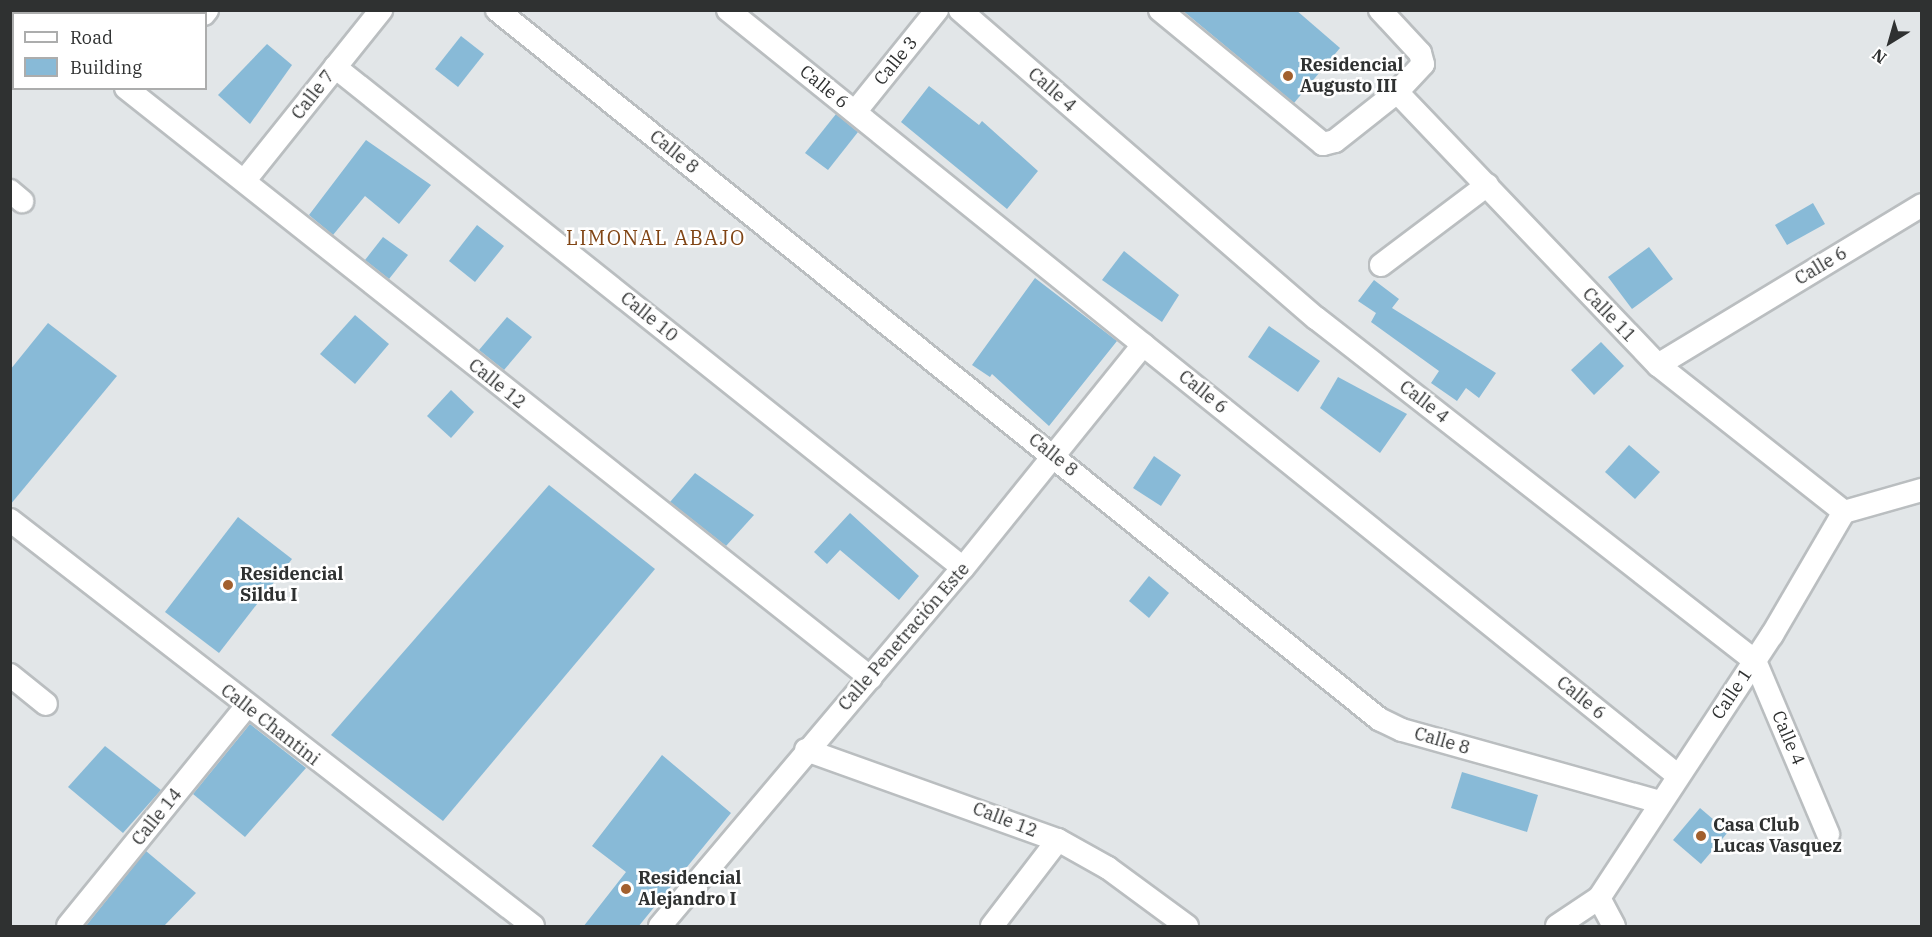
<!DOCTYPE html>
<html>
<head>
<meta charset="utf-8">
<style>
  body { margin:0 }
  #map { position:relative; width:1932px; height:937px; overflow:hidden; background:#e2e6e8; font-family:"IBM Plex Serif",serif }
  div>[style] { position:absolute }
  .building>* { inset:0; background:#88bad7 }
  .roads { filter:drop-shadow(2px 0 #babec0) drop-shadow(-2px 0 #babec0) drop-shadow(0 2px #babec0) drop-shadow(0 -2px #babec0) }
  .minor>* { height:22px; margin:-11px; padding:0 11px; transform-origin:11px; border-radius:11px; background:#fff }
  .dots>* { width:16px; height:16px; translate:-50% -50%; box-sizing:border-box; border:3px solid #fff; border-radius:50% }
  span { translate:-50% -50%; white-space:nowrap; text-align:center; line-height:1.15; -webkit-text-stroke:5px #fff; paint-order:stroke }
  .street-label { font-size:18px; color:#2f3131 }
  .poi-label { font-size:18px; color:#2f3131; font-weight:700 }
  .left { translate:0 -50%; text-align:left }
  .neighbourhood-label { font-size:20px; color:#804515; letter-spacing:1.5px }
  .frame { position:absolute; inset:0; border:12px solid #2f3131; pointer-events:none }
  .legend { position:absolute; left:12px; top:12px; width:195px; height:78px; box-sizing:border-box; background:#fff; border:2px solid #acadad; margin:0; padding:8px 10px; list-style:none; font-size:18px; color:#2f3131 }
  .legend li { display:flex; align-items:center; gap:12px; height:30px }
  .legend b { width:30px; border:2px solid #acadad }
  .north { position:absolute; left:1860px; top:12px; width:60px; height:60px; -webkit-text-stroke:4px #fff; paint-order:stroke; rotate:217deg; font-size:16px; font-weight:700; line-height:24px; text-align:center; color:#2f3131 }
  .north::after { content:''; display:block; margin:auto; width:21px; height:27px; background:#2f3131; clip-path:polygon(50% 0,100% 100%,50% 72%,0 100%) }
</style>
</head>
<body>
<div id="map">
  <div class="building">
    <i style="clip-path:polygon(1182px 10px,1296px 10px,1340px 48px,1294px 103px)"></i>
    <i style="clip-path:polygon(461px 36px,484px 54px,458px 87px,435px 69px)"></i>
    <i style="clip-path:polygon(267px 44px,292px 65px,250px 124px,218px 95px)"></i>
    <i style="clip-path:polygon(929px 86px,979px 125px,982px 121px,1038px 171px,1007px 209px,901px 122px)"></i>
    <i style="clip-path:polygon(836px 114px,858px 132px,828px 170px,805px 153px)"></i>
    <i style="clip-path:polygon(366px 140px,431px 185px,399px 224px,365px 196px,333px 235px,309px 215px)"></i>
    <i style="clip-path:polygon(1813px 203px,1825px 224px,1787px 245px,1775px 225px)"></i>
    <i style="clip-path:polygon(477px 225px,504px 246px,475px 282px,449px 261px)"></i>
    <i style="clip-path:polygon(383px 237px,408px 255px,389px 279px,365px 260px)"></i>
    <i style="clip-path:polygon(1649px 247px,1673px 279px,1632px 309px,1608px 277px)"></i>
    <i style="clip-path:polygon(1124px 251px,1179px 295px,1162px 322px,1102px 280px)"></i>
    <i style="clip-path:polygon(1035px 278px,1117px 341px,1049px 426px,992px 374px,990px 377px,972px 365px)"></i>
    <i style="clip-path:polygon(1374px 280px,1399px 299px,1392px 308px,1496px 373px,1479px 398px,1466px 388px,1457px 401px,1431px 383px,1439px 371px,1371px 322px,1376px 313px,1358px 301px)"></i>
    <i style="clip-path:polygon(355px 315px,389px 344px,355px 384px,320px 354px)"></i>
    <i style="clip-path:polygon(507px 317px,532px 337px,504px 370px,479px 350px)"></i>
    <i style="clip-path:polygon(48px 323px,117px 376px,10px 505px,10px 370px)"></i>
    <i style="clip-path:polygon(1269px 326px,1320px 361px,1298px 392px,1248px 357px)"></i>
    <i style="clip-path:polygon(1601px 342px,1624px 366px,1594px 395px,1571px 370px)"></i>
    <i style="clip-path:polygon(1338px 377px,1407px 414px,1380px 453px,1320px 408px)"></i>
    <i style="clip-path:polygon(451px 390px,474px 412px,451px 438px,427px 416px)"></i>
    <i style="clip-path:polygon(1629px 445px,1660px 472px,1635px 499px,1605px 472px)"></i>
    <i style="clip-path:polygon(1154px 456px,1181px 475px,1161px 506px,1133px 488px)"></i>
    <i style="clip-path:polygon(695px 473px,754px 515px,726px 546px,670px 502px)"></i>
    <i style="clip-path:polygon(549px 485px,655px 569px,443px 821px,331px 735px)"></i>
    <i style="clip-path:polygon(850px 513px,919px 576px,899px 600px,840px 550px,827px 564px,814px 552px)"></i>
    <i style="clip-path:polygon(238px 517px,292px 559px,219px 653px,165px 612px)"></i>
    <i style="clip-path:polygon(1149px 576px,1169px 593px,1149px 618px,1129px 601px)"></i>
    <i style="clip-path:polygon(250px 724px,306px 768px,245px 837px,193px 794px)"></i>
    <i style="clip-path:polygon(105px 746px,161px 790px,123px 833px,68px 787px)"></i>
    <i style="clip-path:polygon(662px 755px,731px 813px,638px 927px,583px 927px,626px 872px,592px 846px)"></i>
    <i style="clip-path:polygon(1462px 772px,1538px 795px,1527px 832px,1451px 808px)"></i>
    <i style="clip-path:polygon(1700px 808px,1728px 832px,1701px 864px,1673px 840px)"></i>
    <i style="clip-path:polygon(146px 851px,196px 893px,163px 927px,85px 927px)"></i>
  </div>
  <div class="roads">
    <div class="minor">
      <i style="left:36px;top:10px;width:5px;rotate:53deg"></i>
      <i style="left:497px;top:10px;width:1132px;rotate:38.79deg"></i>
      <i style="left:1379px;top:719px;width:25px;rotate:26deg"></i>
      <i style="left:1402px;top:730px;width:268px;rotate:15.6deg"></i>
      <i style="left:728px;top:10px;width:1219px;rotate:38.87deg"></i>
      <i style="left:960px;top:10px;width:471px;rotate:40.9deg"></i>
      <i style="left:1316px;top:318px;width:557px;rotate:38deg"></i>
      <i style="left:1755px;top:661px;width:188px;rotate:67.1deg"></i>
      <i style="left:1160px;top:10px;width:211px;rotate:39.4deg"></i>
      <i style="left:1323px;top:144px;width:12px;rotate:-14deg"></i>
      <i style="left:1335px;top:141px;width:79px;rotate:-38.3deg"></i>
      <i style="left:1397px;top:92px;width:38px;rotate:-47deg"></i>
      <i style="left:1423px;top:64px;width:11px;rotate:-105deg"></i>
      <i style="left:1420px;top:53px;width:59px;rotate:-132.9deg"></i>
      <i style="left:204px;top:14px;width:5px;rotate:-53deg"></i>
      <i style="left:335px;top:67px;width:803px;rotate:38.58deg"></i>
      <i style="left:126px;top:88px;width:950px;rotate:38.38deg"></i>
      <i style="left:1397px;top:92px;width:378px;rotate:46.3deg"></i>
      <i style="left:1658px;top:365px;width:237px;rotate:38.3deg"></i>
      <i style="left:855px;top:112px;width:131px;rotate:-51.2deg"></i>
      <i style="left:245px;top:180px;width:218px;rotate:-51.3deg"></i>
      <i style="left:10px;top:191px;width:16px;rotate:40deg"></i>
      <i style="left:1381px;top:265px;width:133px;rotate:-37deg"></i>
      <i style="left:1658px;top:365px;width:309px;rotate:-31.2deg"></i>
      <i style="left:10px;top:520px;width:662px;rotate:37.82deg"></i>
      <i style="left:10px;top:675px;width:46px;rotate:38.9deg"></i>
      <i style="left:806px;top:750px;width:268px;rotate:19.7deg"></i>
      <i style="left:1058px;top:840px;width:57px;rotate:29.2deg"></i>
      <i style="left:1108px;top:868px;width:98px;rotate:36.3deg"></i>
      <i style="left:1599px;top:898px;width:32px;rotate:62deg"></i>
      <i style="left:68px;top:926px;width:282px;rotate:-50.9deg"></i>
      <i style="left:660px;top:926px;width:469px;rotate:-49.8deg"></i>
      <i style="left:963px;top:568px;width:287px;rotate:-51.1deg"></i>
      <i style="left:992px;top:926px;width:108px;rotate:-52.5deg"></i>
      <i style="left:1557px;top:926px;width:50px;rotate:-33.7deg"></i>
      <i style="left:1599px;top:898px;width:315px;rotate:-56.7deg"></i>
      <i style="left:1772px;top:635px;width:143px;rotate:-59.7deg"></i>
      <i style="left:1844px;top:512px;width:81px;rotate:-15.8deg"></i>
    </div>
  </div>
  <div class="dots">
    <i style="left:1288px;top:76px;background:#a2602e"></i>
    <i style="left:228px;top:585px;background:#a2602e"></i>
    <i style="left:1701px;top:836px;background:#a2602e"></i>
    <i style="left:626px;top:889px;background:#a2602e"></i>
  </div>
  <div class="street-label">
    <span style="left:896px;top:61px;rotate:-51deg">Calle 3</span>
    <span style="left:824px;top:87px;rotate:39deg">Calle 6</span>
    <span style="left:1052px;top:90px;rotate:41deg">Calle 4</span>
    <span style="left:313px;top:95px;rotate:-52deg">Calle 7</span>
    <span style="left:674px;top:152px;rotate:39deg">Calle 8</span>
    <span style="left:1821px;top:266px;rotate:-31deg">Calle 6</span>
    <span style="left:1609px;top:315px;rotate:46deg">Calle 11</span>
    <span style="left:649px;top:317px;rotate:39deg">Calle 10</span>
    <span style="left:497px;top:384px;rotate:39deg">Calle 12</span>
    <span style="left:1203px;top:392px;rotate:39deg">Calle 6</span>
    <span style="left:1424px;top:402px;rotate:38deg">Calle 4</span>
    <span style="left:1053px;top:455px;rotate:39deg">Calle 8</span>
    <span style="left:904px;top:637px;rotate:-49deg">Calle Penetración Este</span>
    <span style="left:1732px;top:694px;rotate:-56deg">Calle 1</span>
    <span style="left:1581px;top:698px;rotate:39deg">Calle 6</span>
    <span style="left:270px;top:725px;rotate:38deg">Calle Chantini</span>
    <span style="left:1788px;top:738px;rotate:67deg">Calle 4</span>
    <span style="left:1442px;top:741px;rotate:16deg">Calle 8</span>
    <span style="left:157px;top:817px;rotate:-51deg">Calle 14</span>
    <span style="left:1005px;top:820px;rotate:21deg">Calle 12</span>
  </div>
  <div class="poi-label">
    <span class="left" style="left:1300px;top:76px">Residencial<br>Augusto III</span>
    <span class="left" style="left:240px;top:585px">Residencial<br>Sildu I</span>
    <span class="left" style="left:1713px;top:836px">Casa Club<br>Lucas Vasquez</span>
    <span class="left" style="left:638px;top:889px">Residencial<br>Alejandro I</span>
  </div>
  <div class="neighbourhood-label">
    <span style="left:656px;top:237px">LIMONAL ABAJO</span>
  </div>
  <div class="frame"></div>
  <ul class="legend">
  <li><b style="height:8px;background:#fff"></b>Road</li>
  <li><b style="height:16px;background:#88bad7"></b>Building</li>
  </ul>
  <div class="north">N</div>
</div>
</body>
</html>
